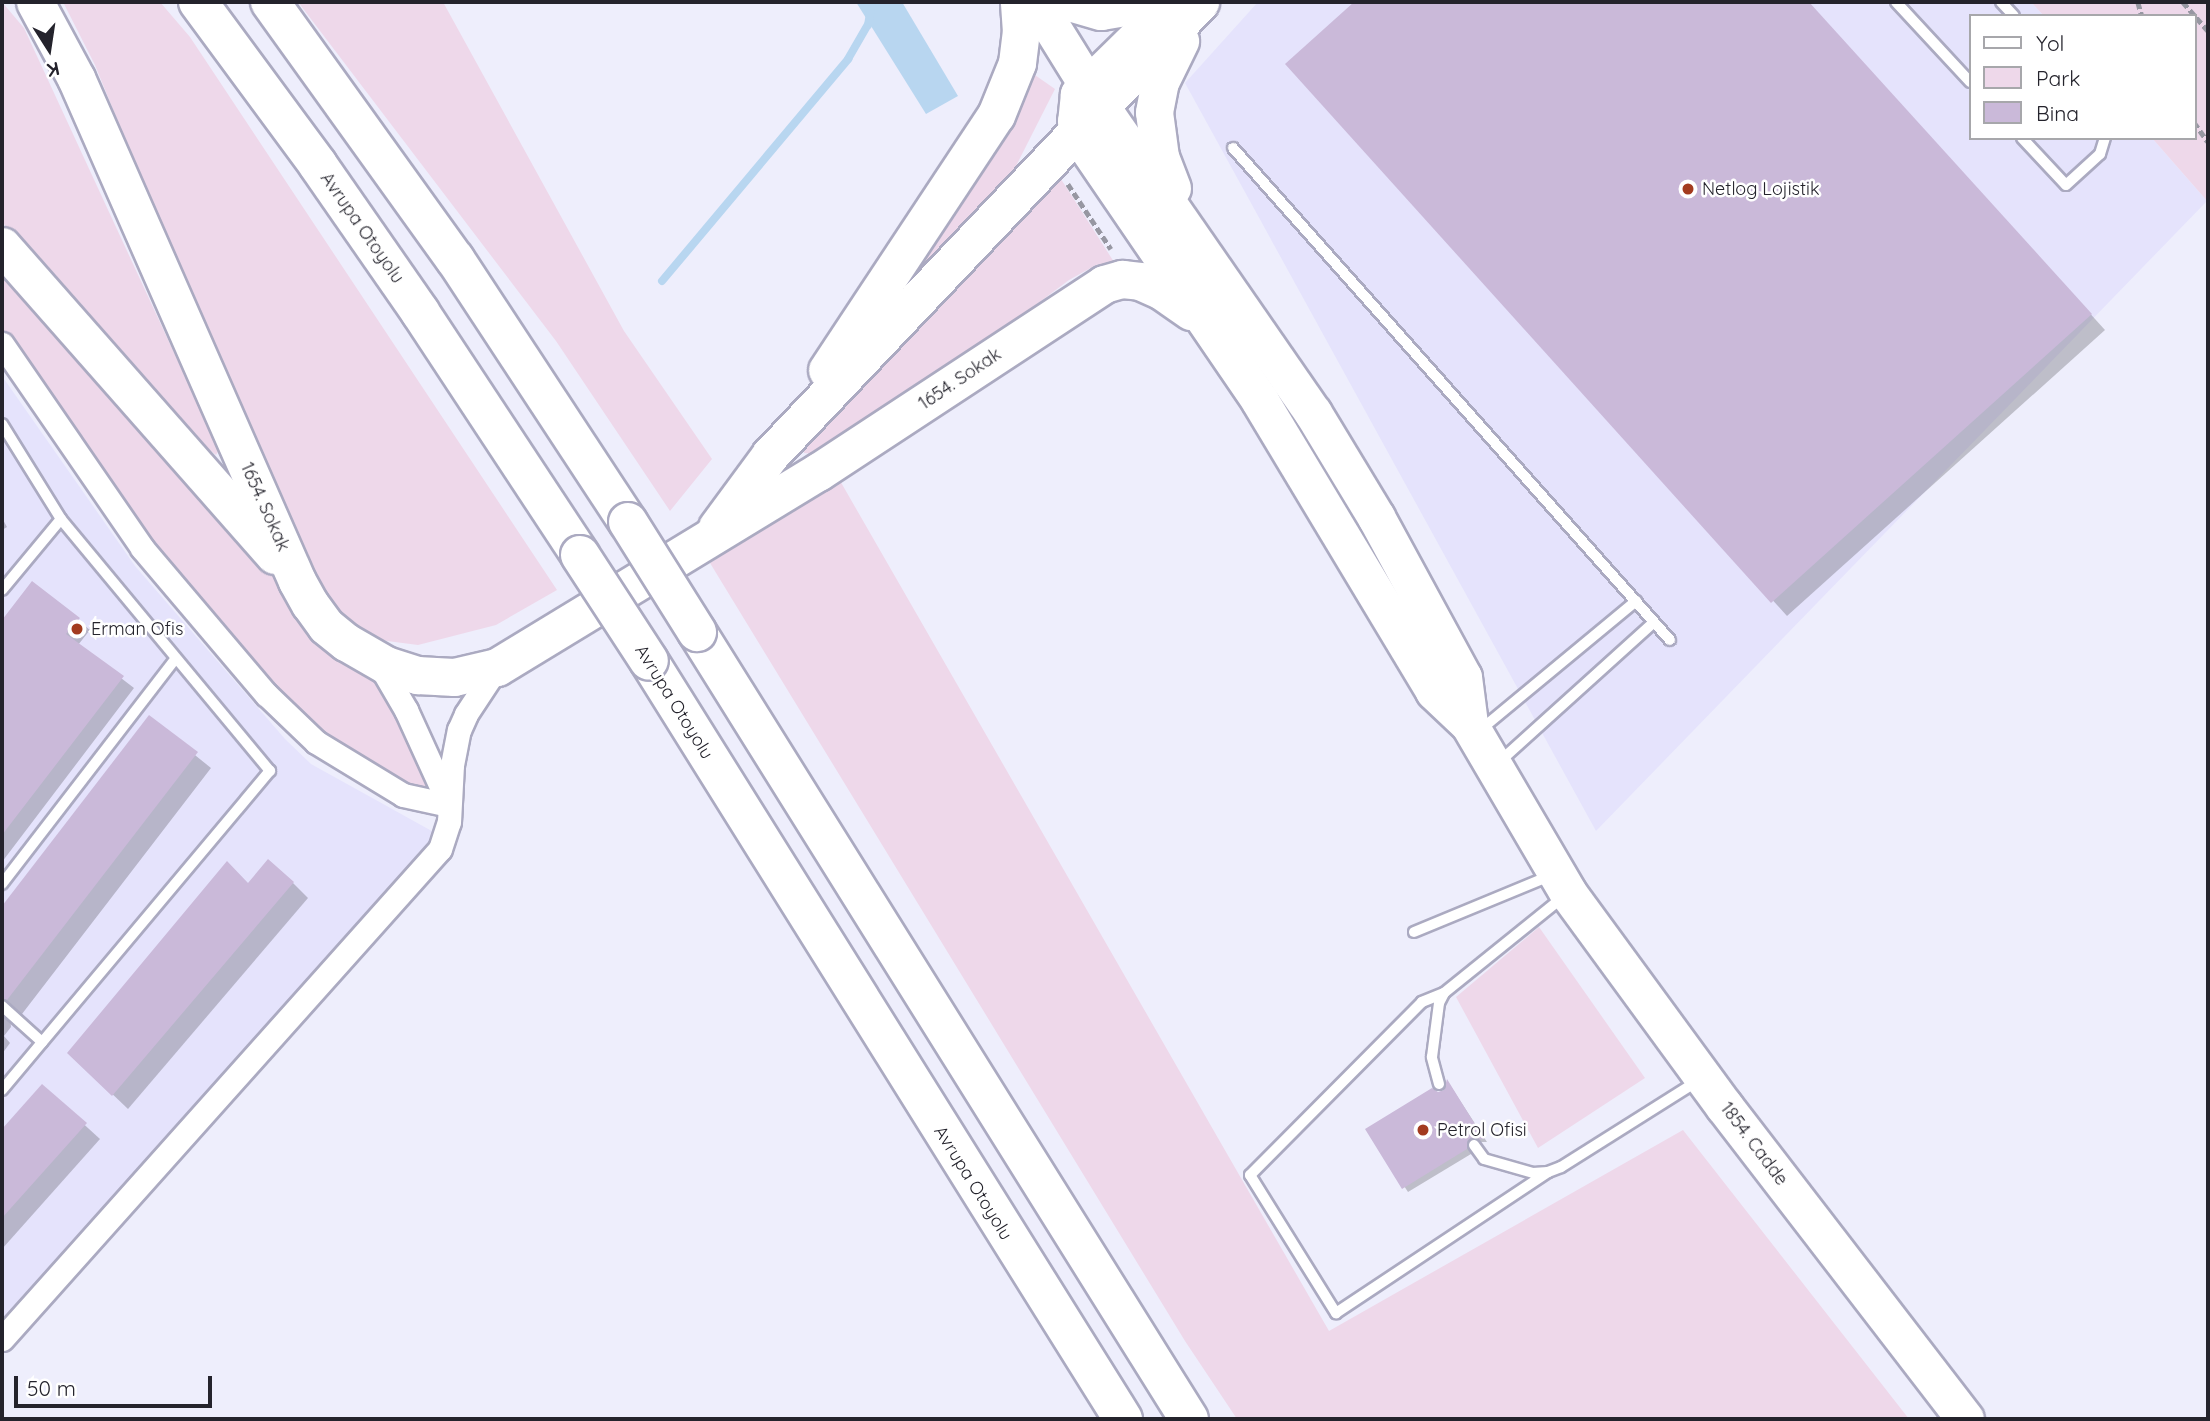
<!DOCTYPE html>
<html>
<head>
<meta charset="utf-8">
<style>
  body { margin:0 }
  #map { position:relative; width:2210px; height:1421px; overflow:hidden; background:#eeeefc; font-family:Quicksand,sans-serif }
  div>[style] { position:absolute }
  .built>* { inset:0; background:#e5e3fc }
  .green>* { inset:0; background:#eed8ea }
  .water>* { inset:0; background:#b8d6f0 }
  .shadow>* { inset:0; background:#0003 }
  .stream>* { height:8px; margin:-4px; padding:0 4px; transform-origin:4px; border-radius:4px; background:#b8d6f0 }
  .building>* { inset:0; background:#cab9d9 }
  .path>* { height:4.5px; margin-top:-2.25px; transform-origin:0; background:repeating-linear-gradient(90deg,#9797a2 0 7px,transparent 0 10.5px) }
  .roads { filter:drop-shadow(2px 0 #abaac1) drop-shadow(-2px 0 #abaac1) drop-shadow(0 2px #abaac1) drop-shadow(0 -2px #abaac1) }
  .lane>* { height:10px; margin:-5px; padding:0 5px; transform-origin:5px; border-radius:5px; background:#fff }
  .street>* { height:23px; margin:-11.5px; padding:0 11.5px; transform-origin:11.5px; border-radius:11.5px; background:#fff }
  .primary>* { height:37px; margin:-18.5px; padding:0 18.5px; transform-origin:18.5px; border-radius:18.5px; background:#fff }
  .highway>* { height:38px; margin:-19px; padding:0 19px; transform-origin:19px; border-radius:19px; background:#fff }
  .bridges { filter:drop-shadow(2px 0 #abaac1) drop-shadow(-2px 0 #abaac1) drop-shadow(0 2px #abaac1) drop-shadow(0 -2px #abaac1) }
  .highway-bridge>* { height:38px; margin:-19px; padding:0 19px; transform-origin:19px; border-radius:19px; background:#fff }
  .dots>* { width:19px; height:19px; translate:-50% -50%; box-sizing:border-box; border:4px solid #fff; border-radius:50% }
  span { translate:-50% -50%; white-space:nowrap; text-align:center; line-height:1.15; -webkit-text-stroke:5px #fff; paint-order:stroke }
  .poi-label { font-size:18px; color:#24232c }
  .left { translate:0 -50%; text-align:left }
  .street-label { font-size:18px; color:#24232c }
  .frame { position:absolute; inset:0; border:4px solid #24232c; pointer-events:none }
  .legend { position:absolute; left:1969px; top:14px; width:228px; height:126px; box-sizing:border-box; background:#fff; border:2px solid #a7a7ab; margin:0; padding:9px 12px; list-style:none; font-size:21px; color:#24232c }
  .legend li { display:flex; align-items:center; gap:14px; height:35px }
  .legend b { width:35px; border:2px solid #a7a7ab }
  .north { position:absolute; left:14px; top:14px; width:70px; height:70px; -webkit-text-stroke:5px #fff; paint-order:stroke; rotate:168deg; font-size:19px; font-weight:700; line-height:28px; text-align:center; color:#24232c }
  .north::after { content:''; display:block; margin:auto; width:24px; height:32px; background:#24232c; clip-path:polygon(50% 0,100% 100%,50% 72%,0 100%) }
  .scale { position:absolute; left:14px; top:1376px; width:198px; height:32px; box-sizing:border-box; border:4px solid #24232c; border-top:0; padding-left:9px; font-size:21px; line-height:24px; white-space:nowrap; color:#24232c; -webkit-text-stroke:5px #fff; paint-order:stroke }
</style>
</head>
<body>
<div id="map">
  <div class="built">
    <i style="clip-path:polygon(1258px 2px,2031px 2px,2044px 16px,1970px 16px,1970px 138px,2152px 138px,2207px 201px,1596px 831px,1185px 83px)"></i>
    <i style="clip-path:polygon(2px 376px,135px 566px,285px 739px,311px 764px,457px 845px,2px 1353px)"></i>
  </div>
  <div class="green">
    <i style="clip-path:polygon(2px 2px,24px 28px,219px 450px,216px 455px,189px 433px,79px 302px,2px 222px)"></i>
    <i style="clip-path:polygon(63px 2px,160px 2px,190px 37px,557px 590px,496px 625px,418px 645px,364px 638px,336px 616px,306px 566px,245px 435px,95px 65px)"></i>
    <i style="clip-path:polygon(298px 2px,443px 2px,624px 331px,712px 459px,670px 511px,556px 341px)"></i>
    <i style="clip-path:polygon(2031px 2px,2208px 2px,2208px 202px,2152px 138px,2194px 138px,2194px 16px,2044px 16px)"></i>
    <i style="clip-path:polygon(1032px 73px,1055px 89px,1014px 170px,881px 309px)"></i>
    <i style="clip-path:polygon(1059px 176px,1114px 262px,1096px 265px,1069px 280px,962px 360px,814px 454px,804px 453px,802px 445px)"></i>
    <i style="clip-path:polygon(2px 246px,366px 654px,449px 805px,403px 795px,266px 694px,2px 344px)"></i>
    <i style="clip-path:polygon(839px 479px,1329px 1331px,1683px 1130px,1909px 1419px,1237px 1419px,1185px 1341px,710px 563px)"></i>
    <i style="clip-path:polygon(1539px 927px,1645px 1078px,1538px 1148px,1456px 997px)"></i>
  </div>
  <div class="water">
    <i style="clip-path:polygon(856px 2px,902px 2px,958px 96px,926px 114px)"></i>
  </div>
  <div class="shadow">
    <i style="clip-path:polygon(1357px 2px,1808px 2px,2105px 330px,1787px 616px,1287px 65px)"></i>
    <i style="clip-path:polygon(2px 518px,7px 527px,2px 530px)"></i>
    <i style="clip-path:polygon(32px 583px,90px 630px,78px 645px,134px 688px,2px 862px,2px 623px)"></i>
    <i style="clip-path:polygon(149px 718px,211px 768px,22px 1014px,10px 1016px,11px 1027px,4px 1036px,10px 1043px,2px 1054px,2px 909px)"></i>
    <i style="clip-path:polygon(293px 883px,308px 898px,128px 1109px,84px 1067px,248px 885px)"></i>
    <i style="clip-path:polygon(1448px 1082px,1487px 1142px,1474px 1142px,1471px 1154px,1408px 1192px,1367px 1130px,1445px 1091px)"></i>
    <i style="clip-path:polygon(42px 1086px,100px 1139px,2px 1249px,2px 1132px)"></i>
  </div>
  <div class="stream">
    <i style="left:662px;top:281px;width:290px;rotate:-50deg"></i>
    <i style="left:848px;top:59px;width:39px;rotate:-60deg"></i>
    <i style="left:868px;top:25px;width:23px;rotate:-80deg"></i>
  </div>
  <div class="building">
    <i style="clip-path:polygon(1354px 2px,1809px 2px,2092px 314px,1771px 603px,1285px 64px)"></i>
    <i style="clip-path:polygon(32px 581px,80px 618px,66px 634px,124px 676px,2px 835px,2px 620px)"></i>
    <i style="clip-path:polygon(149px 715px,198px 752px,7px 1000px,2px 998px,2px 906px)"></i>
    <i style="clip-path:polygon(268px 859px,294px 882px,112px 1096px,67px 1053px,227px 861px,248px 883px)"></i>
    <i style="clip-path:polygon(1447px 1079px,1484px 1139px,1470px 1138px,1467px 1149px,1402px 1189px,1365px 1129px,1432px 1088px,1438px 1092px,1444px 1090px)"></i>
    <i style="clip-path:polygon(42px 1084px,87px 1123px,2px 1218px,2px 1129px)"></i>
  </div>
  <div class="path">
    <i style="left:2138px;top:2px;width:15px;rotate:74deg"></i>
    <i style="left:2183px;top:2px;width:38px;rotate:49deg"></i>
    <i style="left:2194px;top:122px;width:24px;rotate:55deg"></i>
    <i style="left:1068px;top:184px;width:78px;rotate:56.5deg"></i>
  </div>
  <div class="roads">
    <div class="lane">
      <i style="left:1896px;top:2px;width:109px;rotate:47.2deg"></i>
      <i style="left:2001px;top:2px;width:19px;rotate:47deg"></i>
      <i style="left:2022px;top:138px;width:64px;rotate:46.9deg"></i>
      <i style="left:2066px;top:185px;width:46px;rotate:-42.4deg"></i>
      <i style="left:2100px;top:154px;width:17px;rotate:-73deg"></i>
      <i style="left:1233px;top:148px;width:658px;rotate:48.39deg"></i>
      <i style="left:2px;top:424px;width:112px;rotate:58.2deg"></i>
      <i style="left:61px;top:519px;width:92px;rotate:129.7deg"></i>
      <i style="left:1479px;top:731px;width:204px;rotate:-39.6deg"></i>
      <i style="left:1498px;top:763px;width:210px;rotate:-42.1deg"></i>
      <i style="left:2px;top:884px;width:284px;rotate:-52.4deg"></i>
      <i style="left:1414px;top:932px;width:147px;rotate:-22.4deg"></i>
      <i style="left:1444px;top:993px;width:24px;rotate:158deg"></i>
      <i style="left:1422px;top:1002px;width:244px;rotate:134.8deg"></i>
      <i style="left:1250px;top:1175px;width:163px;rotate:58.1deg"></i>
      <i style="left:1336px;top:1313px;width:255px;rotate:-33.6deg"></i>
      <i style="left:2px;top:1006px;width:54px;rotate:42deg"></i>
      <i style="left:1439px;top:1084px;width:28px;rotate:-105deg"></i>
      <i style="left:1432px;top:1057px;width:54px;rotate:-82.6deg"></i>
      <i style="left:1439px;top:1003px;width:11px;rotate:-63deg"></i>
      <i style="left:1444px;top:993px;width:153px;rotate:-38.9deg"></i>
      <i style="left:2px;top:1090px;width:417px;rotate:-50deg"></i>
      <i style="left:270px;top:771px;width:327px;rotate:-129.7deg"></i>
      <i style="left:1474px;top:1145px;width:17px;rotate:54deg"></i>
      <i style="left:1484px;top:1159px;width:51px;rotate:15.9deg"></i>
      <i style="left:1533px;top:1173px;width:15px;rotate:-4deg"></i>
      <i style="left:1548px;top:1172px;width:14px;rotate:-21deg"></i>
      <i style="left:1561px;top:1167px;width:163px;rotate:-32.2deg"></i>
    </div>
    <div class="street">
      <i style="left:2px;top:344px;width:247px;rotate:55.5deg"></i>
      <i style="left:142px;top:548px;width:192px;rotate:49.7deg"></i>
      <i style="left:266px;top:694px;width:69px;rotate:43.8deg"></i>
      <i style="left:316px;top:742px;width:102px;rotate:31.3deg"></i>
      <i style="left:403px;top:795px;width:47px;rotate:12.3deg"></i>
      <i style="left:378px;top:662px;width:56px;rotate:59.7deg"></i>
      <i style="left:406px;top:710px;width:99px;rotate:65.5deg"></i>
      <i style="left:2px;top:1339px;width:657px;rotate:-48.21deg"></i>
      <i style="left:440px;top:849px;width:28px;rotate:-72deg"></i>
      <i style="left:449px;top:822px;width:57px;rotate:-87deg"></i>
      <i style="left:452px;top:765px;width:36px;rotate:-79deg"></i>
      <i style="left:459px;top:730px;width:17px;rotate:-66deg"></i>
      <i style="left:466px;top:714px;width:56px;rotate:-56.6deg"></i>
    </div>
    <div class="primary">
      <i style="left:35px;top:2px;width:86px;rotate:61.7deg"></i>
      <i style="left:76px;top:78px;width:549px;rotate:66.28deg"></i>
      <i style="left:297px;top:581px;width:26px;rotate:61deg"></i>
      <i style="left:310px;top:604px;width:27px;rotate:54deg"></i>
      <i style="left:326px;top:626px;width:26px;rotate:39deg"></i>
      <i style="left:346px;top:642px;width:46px;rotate:29.9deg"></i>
      <i style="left:386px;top:665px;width:33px;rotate:18deg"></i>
      <i style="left:417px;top:675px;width:37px;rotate:3deg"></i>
      <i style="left:454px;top:677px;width:44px;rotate:-13.1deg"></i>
      <i style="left:497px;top:667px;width:376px;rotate:-31.3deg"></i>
      <i style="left:818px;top:472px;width:342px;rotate:-33.3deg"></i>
      <i style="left:1104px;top:284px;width:19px;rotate:-16deg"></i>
      <i style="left:1122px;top:279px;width:18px;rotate:6deg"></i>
      <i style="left:1140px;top:281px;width:24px;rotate:24deg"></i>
      <i style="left:1162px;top:291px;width:35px;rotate:35deg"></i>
      <i style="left:1036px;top:2px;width:123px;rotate:58.2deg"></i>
      <i style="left:1101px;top:107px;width:372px;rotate:55.3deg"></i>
      <i style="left:1313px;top:413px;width:122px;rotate:58.8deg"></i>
      <i style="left:1376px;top:517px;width:182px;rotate:61.5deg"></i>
      <i style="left:1463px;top:677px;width:47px;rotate:82.7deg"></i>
      <i style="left:1069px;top:2px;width:33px;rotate:16deg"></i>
      <i style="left:1101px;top:11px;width:54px;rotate:-9.6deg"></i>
      <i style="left:1173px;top:2px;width:132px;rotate:135.6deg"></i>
      <i style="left:1079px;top:94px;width:27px;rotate:96deg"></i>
      <i style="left:1076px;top:121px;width:28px;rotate:67deg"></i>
      <i style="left:1087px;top:147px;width:307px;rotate:55.7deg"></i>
      <i style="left:1260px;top:401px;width:338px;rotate:59deg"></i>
      <i style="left:1434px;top:691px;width:48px;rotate:43.3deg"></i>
      <i style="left:1469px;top:724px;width:196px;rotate:59.6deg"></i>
      <i style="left:1568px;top:893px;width:264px;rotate:53.8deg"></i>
      <i style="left:1724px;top:1106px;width:395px;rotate:52.4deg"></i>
      <i style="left:1172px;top:188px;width:33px;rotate:-111deg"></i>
      <i style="left:1160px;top:157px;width:45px;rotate:-97.6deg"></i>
      <i style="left:1154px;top:112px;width:31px;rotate:-79deg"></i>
      <i style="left:1160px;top:82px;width:46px;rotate:-64deg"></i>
      <i style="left:2px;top:246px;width:412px;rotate:48.6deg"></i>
      <i style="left:827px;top:370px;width:306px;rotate:-56.5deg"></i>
      <i style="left:996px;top:115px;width:56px;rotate:-68deg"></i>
      <i style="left:1017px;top:63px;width:31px;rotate:-83deg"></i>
      <i style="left:1021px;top:32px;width:30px;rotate:-94deg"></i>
      <i style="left:717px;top:527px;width:89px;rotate:-53.6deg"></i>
      <i style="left:770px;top:455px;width:625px;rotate:-46.49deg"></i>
    </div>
    <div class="highway">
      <i style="left:198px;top:2px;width:202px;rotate:53.6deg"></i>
      <i style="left:318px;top:165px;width:179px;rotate:55.2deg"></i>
      <i style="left:420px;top:312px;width:291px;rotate:56.6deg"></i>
      <i style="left:270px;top:2px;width:317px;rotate:54.3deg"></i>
      <i style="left:455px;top:259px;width:315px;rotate:56.7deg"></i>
      <i style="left:697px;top:632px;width:928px;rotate:57.99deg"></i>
      <i style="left:649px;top:661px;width:894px;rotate:57.98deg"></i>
    </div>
  </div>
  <div class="bridges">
    <div class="highway-bridge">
      <i style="left:628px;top:522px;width:130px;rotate:57.9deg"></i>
      <i style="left:580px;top:555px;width:126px;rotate:56.9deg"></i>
    </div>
  </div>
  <div class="dots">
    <i style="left:1688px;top:189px;background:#a33b1f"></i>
    <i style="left:77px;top:629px;background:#a33b1f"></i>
    <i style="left:1423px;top:1130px;background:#a33b1f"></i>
  </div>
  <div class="poi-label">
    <span class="left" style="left:1702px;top:189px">Netlog Lojistik</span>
    <span class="left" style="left:91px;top:629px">Erman Ofis</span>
    <span class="left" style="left:1437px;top:1130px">Petrol Ofisi</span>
  </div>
  <div class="street-label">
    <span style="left:362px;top:228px;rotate:55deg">Avrupa Otoyolu</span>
    <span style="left:960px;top:379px;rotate:-34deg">1654. Sokak</span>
    <span style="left:265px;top:507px;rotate:66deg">1654. Sokak</span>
    <span style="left:674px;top:702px;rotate:58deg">Avrupa Otoyolu</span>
    <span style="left:1754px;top:1144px;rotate:53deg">1854. Cadde</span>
    <span style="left:973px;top:1183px;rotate:58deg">Avrupa Otoyolu</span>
  </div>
  <div class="frame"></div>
  <ul class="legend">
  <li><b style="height:9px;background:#fff"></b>Yol</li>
  <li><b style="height:19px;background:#eed8ea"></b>Park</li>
  <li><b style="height:19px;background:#cab9d9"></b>Bina</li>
  </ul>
  <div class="north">K</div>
  <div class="scale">50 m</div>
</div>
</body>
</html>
